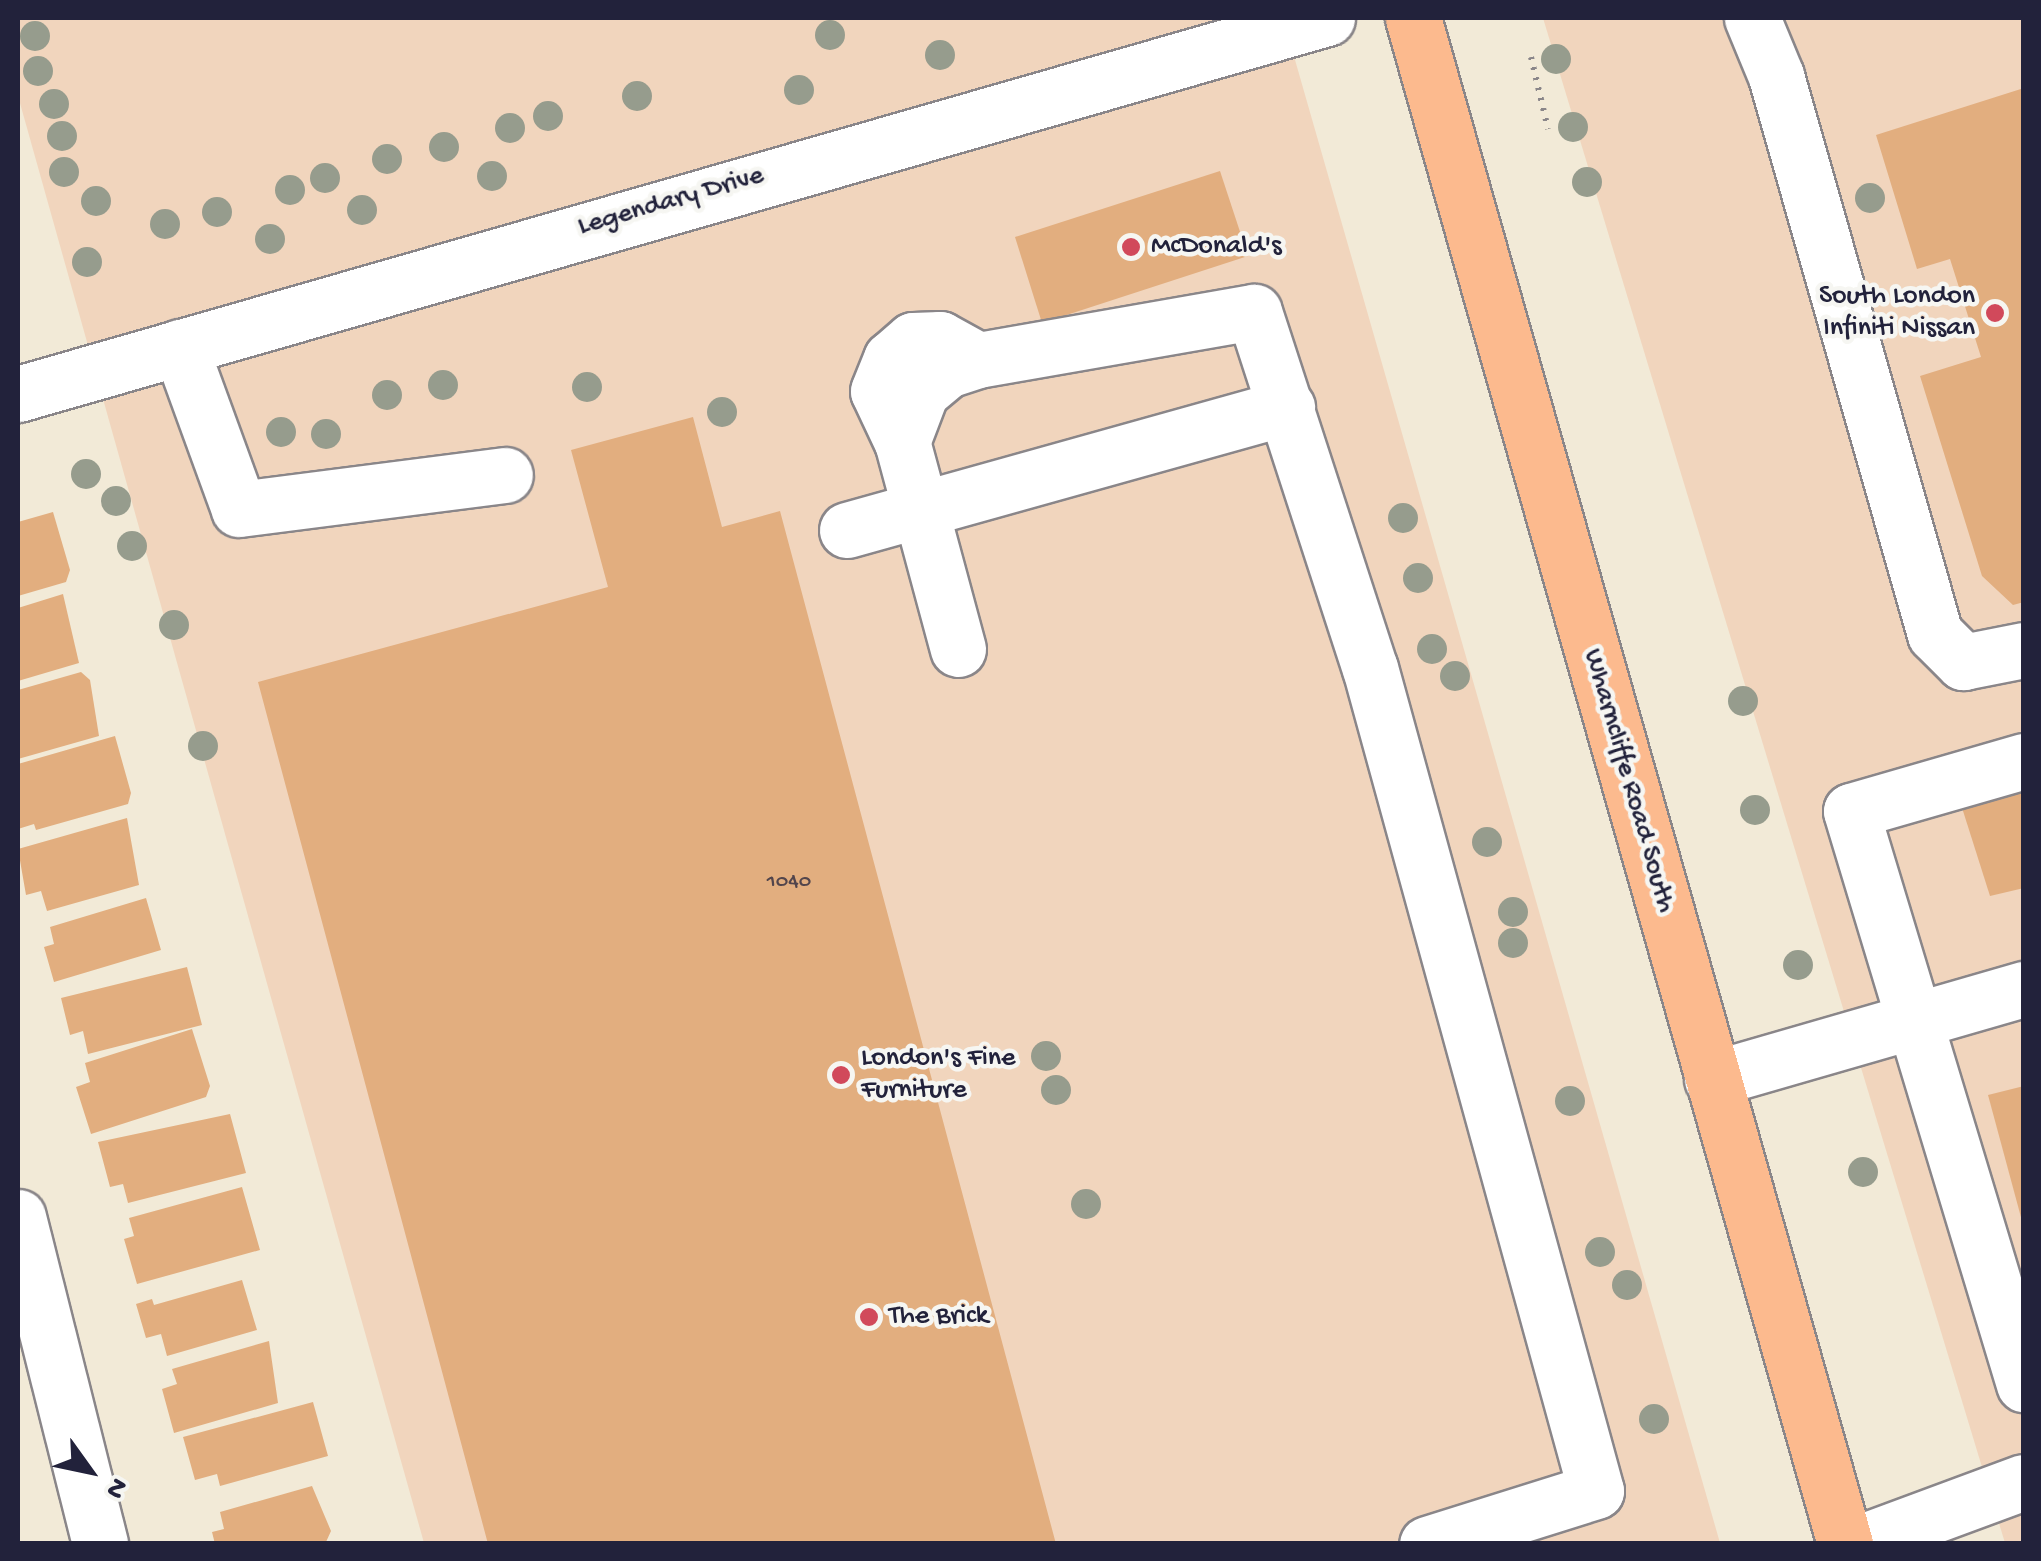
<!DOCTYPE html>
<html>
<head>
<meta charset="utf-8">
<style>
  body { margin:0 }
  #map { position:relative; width:2041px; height:1561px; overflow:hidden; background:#f2ead7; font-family:"Gochi Hand",sans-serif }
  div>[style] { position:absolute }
  .built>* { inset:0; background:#f1d5bd }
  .building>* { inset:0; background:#e2ae7f }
  .path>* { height:6px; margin-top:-3px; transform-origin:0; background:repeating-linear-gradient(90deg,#8a8689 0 2.5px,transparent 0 10.5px) }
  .roads { filter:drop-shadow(2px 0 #8a8689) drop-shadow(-2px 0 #8a8689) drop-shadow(0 2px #8a8689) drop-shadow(0 -2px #8a8689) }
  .minor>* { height:55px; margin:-27.5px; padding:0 27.5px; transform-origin:27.5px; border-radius:27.5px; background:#fff }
  .major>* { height:55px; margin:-27.5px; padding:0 27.5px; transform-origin:27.5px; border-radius:27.5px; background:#fcba8e }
  .trees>* { width:30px; height:30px; margin:-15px; border-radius:50%; background:#969c8d }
  .dots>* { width:28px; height:28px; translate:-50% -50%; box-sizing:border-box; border:5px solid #f6f6f2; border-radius:50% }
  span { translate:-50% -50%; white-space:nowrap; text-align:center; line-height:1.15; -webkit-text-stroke:9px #f6f6f2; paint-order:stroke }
  .number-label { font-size:22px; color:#52454c }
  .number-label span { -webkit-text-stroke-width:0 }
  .street-label { font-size:28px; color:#22223b }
  .poi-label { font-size:28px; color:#22223b }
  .left { translate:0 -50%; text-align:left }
  .right { translate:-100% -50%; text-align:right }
  .frame { position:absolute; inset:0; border:20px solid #22223b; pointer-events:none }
  .north { position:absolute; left:40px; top:1421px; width:100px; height:100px; -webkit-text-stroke:8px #f6f6f2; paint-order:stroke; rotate:123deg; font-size:28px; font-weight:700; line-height:40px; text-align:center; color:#22223b }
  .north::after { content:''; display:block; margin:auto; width:35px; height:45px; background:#22223b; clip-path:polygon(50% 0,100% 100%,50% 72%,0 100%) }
</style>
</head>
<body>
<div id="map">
  <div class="built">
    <i style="clip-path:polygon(18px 18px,1283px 18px,1720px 1543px,424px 1543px,18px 96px)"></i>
    <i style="clip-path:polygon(1543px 18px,2023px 18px,2023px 1543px,2005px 1543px)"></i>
  </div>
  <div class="building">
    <i style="clip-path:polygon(2024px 88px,2024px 602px,2013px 605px,1982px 576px,1920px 376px,1981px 357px,1950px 259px,1917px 269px,1876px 135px)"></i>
    <i style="clip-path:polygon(1220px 171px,1248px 256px,1042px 323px,1015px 237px)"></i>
    <i style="clip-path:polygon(693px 417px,722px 527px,780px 511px,1056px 1544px,488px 1544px,258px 682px,608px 587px,571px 450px)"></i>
    <i style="clip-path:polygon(53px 512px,70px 570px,66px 582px,18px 596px,18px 522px)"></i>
    <i style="clip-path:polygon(63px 594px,79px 663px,18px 681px,18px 608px)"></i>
    <i style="clip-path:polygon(81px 672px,90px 680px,99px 736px,18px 759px,18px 690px)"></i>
    <i style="clip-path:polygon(115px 736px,131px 793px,128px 804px,36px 830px,34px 824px,18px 829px,18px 764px)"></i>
    <i style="clip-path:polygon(2024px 772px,2024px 888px,1990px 896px,1957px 792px)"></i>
    <i style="clip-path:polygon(127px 818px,139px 885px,47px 911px,41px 891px,26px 895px,18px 849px)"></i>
    <i style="clip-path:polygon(146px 898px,161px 950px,54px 982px,44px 947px,54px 944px,50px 927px)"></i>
    <i style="clip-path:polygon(187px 967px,202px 1025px,88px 1054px,83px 1031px,70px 1035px,61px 998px)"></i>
    <i style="clip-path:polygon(192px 1029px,210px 1086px,206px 1097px,91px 1134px,76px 1087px,90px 1082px,85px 1063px)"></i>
    <i style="clip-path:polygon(2024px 1086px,2024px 1221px,2022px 1221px,1988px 1095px)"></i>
    <i style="clip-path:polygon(230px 1114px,246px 1173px,128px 1203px,123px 1184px,110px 1187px,98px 1142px)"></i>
    <i style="clip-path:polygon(242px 1187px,260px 1250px,137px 1284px,124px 1239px,134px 1236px,129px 1218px)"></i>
    <i style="clip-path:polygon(242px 1280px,257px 1330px,167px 1356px,161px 1334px,146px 1338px,136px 1304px,152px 1299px,154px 1305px)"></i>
    <i style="clip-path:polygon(269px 1341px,278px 1403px,174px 1433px,162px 1389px,177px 1384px,172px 1369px)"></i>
    <i style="clip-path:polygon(313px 1402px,328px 1456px,220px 1486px,217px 1474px,195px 1480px,183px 1437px)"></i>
    <i style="clip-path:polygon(312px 1486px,331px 1531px,326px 1542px,215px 1544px,212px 1532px,224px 1529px,220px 1512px)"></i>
  </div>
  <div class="path">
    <i style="left:1531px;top:57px;width:74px;rotate:76.7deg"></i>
  </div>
  <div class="roads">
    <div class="minor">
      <i style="left:1752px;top:18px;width:63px;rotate:67.5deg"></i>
      <i style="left:1776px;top:76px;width:580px;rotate:74.1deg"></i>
      <i style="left:1935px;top:634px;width:40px;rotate:45deg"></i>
      <i style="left:1963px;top:662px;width:62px;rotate:-11.1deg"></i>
      <i style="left:180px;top:347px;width:172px;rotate:70deg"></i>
      <i style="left:239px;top:509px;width:268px;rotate:-7.3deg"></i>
      <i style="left:18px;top:394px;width:1362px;rotate:-16.03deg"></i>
      <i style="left:902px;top:442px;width:56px;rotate:-115.2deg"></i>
      <i style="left:878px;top:391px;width:35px;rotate:-68deg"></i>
      <i style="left:891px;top:359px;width:29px;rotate:-41deg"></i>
      <i style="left:913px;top:340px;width:27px;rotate:-2deg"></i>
      <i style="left:940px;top:339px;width:43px;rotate:28.9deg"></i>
      <i style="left:847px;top:530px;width:457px;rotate:-15.6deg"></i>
      <i style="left:958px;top:649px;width:214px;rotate:-105.1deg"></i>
      <i style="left:902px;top:442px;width:53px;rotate:-69.2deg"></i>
      <i style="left:921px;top:392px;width:34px;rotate:-40deg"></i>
      <i style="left:947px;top:370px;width:33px;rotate:-18deg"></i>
      <i style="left:978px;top:360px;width:280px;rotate:-9.9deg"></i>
      <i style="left:1254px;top:312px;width:374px;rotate:72deg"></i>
      <i style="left:1370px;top:668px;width:853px;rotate:74.64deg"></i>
      <i style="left:1596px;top:1491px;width:177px;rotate:162.6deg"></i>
      <i style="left:2024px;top:761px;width:180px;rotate:163.9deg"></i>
      <i style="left:1851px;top:811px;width:599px;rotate:73.2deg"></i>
      <i style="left:1712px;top:1079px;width:325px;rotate:-16.1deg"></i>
      <i style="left:18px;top:1217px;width:337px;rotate:75.9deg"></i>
      <i style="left:1856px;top:1544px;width:179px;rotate:-20.3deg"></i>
    </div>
    <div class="major">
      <i style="left:1413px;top:18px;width:1586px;rotate:74.19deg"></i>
    </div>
  </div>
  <div class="trees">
    <i style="left:830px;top:35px"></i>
    <i style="left:35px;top:36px"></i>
    <i style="left:940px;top:55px"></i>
    <i style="left:1556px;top:59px"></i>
    <i style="left:38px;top:71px"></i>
    <i style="left:799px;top:90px"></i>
    <i style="left:637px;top:96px"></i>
    <i style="left:54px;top:104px"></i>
    <i style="left:548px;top:116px"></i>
    <i style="left:1573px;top:127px"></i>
    <i style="left:510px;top:128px"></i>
    <i style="left:62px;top:136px"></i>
    <i style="left:444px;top:147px"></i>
    <i style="left:387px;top:159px"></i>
    <i style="left:64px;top:172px"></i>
    <i style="left:492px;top:176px"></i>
    <i style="left:325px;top:178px"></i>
    <i style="left:1587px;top:182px"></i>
    <i style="left:290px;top:190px"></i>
    <i style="left:1870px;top:198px"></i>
    <i style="left:96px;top:201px"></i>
    <i style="left:362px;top:210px"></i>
    <i style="left:217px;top:212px"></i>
    <i style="left:165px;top:224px"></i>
    <i style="left:270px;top:239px"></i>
    <i style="left:87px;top:262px"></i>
    <i style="left:443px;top:385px"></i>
    <i style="left:587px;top:387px"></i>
    <i style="left:387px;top:395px"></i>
    <i style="left:722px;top:412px"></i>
    <i style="left:281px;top:432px"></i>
    <i style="left:326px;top:434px"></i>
    <i style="left:86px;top:474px"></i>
    <i style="left:116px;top:501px"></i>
    <i style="left:1403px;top:518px"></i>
    <i style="left:132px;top:546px"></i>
    <i style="left:1418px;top:578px"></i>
    <i style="left:174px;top:625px"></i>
    <i style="left:1432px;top:649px"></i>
    <i style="left:1455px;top:676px"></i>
    <i style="left:1743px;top:701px"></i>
    <i style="left:203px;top:746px"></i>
    <i style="left:1755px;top:810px"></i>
    <i style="left:1487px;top:842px"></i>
    <i style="left:1513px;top:912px"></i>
    <i style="left:1513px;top:943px"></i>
    <i style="left:1798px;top:965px"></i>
    <i style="left:1046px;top:1056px"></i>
    <i style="left:1056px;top:1090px"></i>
    <i style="left:1570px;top:1101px"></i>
    <i style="left:1863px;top:1172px"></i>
    <i style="left:1086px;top:1204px"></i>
    <i style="left:1600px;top:1252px"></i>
    <i style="left:1627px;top:1285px"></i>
    <i style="left:1654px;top:1419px"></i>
  </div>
  <div class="dots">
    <i style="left:1131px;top:247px;background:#d1495b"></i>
    <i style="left:1995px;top:313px;background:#d1495b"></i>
    <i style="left:841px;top:1075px;background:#d1495b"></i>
    <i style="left:869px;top:1317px;background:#d1495b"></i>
  </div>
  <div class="number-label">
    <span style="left:789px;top:883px">1040</span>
  </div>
  <div class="street-label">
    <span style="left:671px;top:202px;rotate:-16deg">Legendary Drive</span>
    <span style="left:1628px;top:781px;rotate:74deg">Wharncliffe Road South</span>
  </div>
  <div class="poi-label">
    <span class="left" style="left:1151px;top:247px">McDonald's</span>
    <span class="right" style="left:1975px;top:313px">South London<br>Infiniti Nissan</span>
    <span class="left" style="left:861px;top:1075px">London's Fine<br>Furniture</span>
    <span class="left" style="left:889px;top:1317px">The Brick</span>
  </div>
  <div class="frame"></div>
  <div class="north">N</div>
</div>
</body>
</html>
